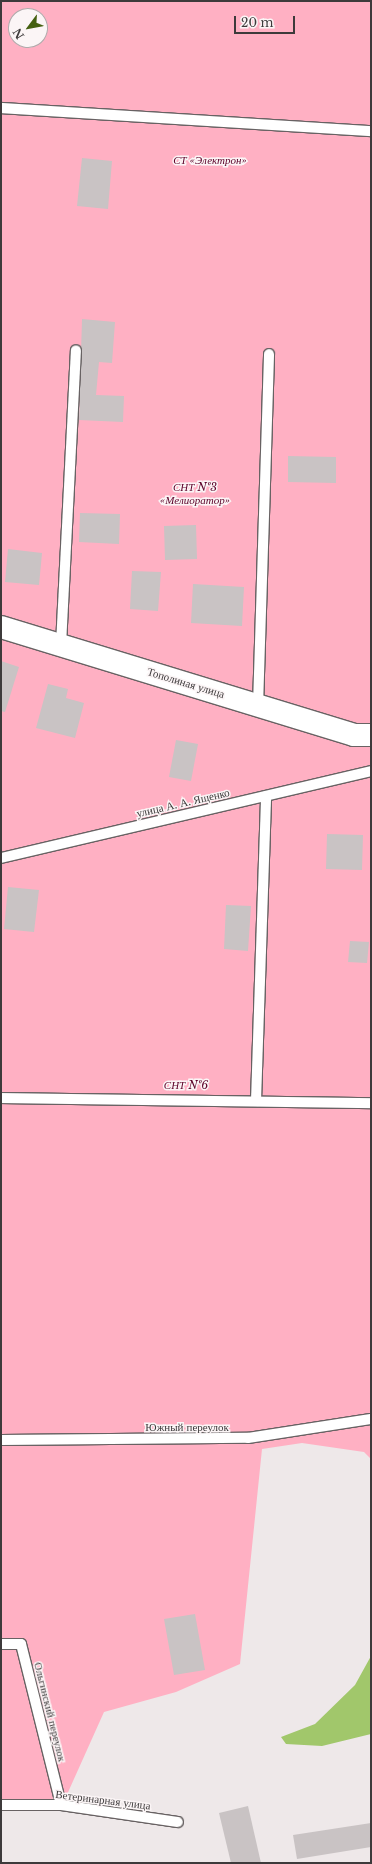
<!DOCTYPE html>
<html>
<head>
<meta charset="utf-8">
<style>
  body { margin:0 }
  #map { position:relative; width:372px; height:1864px; overflow:hidden; background:#eee8e9; font-family:"Libre Baskerville",serif }
  div>[style] { position:absolute }
  .green>* { inset:0; background:#ffb0c3 }
  .water>* { inset:0; background:#a1c76b }
  .building>* { inset:0; background:#c9c3c4 }
  .roads { filter:drop-shadow(1px 0 #686263) drop-shadow(-1px 0 #686263) drop-shadow(0 1px #686263) drop-shadow(0 -1px #686263) }
  .service>* { height:10px; margin:-5px; padding:0 5px; transform-origin:5px; border-radius:5px; background:#fff }
  .tertiary>* { height:22px; margin:-11px; padding:0 11px; transform-origin:11px; border-radius:11px; background:#fff }
  span { translate:-50% -50%; white-space:nowrap; text-align:center; line-height:1.15; -webkit-text-stroke:3px #fbf5f6; paint-order:stroke }
  .park-label { font-size:11px; color:#5c0028; font-style:italic }
  .street-label { font-size:11px; color:#3d3a3b }
  .frame { position:absolute; inset:0; border:2px solid #3d3a3b; pointer-events:none }
  .north { position:absolute; left:8px; top:8px; width:40px; height:40px; box-sizing:border-box; background:#fbf5f6; border:1px solid #afaaab; border-radius:50%; rotate:238deg; font-size:11px; font-weight:700; line-height:16px; text-align:center; color:#3d3a3b }
  .north::after { content:''; display:block; margin:auto; width:14px; height:18px; background:#456010; clip-path:polygon(50% 0,100% 100%,50% 72%,0 100%) }
  .scale { position:absolute; left:234px; top:16px; width:61px; height:18px; box-sizing:border-box; border:2px solid #3d3a3b; border-top:0; padding-left:5px; font-size:12px; line-height:14px; white-space:nowrap; color:#3d3a3b; -webkit-text-stroke:3px #fbf5f6; paint-order:stroke }
</style>
</head>
<body>
<div id="map">
  <div class="green">
    <i style="clip-path:polygon(evenodd,1px 1px,371px 1px,371px 1459px,364px 1452px,302px 1443px,262px 1449px,240px 1664px,176px 1692px,104px 1712px,65px 1799px,1px 1804px,1px 1px,16px 16px,40px 16px,40px 40px,16px 40px,16px 16px)"></i>
  </div>
  <div class="water">
    <i style="clip-path:polygon(371px 1656px,371px 1734px,322px 1746px,286px 1744px,281px 1737px,315px 1724px,355px 1685px)"></i>
  </div>
  <div class="building">
    <i style="clip-path:polygon(82px 158px,112px 161px,108px 209px,77px 206px)"></i>
    <i style="clip-path:polygon(82px 319px,115px 322px,112px 363px,99px 362px,96px 395px,124px 396px,123px 422px,79px 420px)"></i>
    <i style="clip-path:polygon(288px 456px,336px 457px,336px 483px,288px 482px)"></i>
    <i style="clip-path:polygon(80px 513px,120px 514px,119px 544px,79px 542px)"></i>
    <i style="clip-path:polygon(196px 525px,197px 559px,165px 560px,164px 526px)"></i>
    <i style="clip-path:polygon(8px 549px,42px 553px,39px 585px,5px 582px)"></i>
    <i style="clip-path:polygon(132px 571px,161px 572px,158px 611px,130px 609px)"></i>
    <i style="clip-path:polygon(193px 584px,244px 587px,242px 626px,191px 623px)"></i>
    <i style="clip-path:polygon(1px 661px,19px 667px,5px 712px,1px 711px)"></i>
    <i style="clip-path:polygon(48px 684px,68px 689px,66px 698px,84px 703px,75px 738px,36px 728px)"></i>
    <i style="clip-path:polygon(176px 740px,198px 744px,191px 781px,169px 777px)"></i>
    <i style="clip-path:polygon(327px 834px,363px 835px,362px 870px,326px 869px)"></i>
    <i style="clip-path:polygon(8px 887px,39px 890px,34px 932px,4px 929px)"></i>
    <i style="clip-path:polygon(226px 905px,251px 906px,248px 951px,224px 949px)"></i>
    <i style="clip-path:polygon(350px 941px,369px 942px,367px 963px,348px 962px)"></i>
    <i style="clip-path:polygon(195px 1614px,205px 1670px,174px 1675px,164px 1619px)"></i>
    <i style="clip-path:polygon(248px 1806px,261px 1863px,231px 1863px,219px 1813px)"></i>
    <i style="clip-path:polygon(371px 1823px,371px 1847px,297px 1859px,293px 1835px)"></i>
  </div>
  <div class="roads">
    <div class="service">
      <i style="left:1px;top:108px;width:371px;rotate:3.6deg"></i>
      <i style="left:61px;top:645px;width:295px;rotate:-87.1deg"></i>
      <i style="left:258px;top:706px;width:352px;rotate:-88.2deg"></i>
      <i style="left:1px;top:858px;width:380px;rotate:-13.2deg"></i>
      <i style="left:1px;top:1098px;width:370px;rotate:0.8deg"></i>
      <i style="left:256px;top:1101px;width:305px;rotate:-88.1deg"></i>
      <i style="left:1px;top:1440px;width:247px;rotate:-0.5deg"></i>
      <i style="left:248px;top:1438px;width:124px;rotate:-8.8deg"></i>
      <i style="left:1px;top:1644px;width:20px"></i>
      <i style="left:21px;top:1644px;width:166px;rotate:76deg"></i>
      <i style="left:1px;top:1805px;width:60px"></i>
      <i style="left:61px;top:1805px;width:118px;rotate:8.3deg"></i>
    </div>
    <div class="tertiary">
      <i style="left:1px;top:627px;width:369px;rotate:17deg"></i>
      <i style="left:354px;top:735px;width:17px"></i>
    </div>
  </div>
  <div class="park-label">
    <span style="left:210px;top:160px">СТ «Электрон»</span>
    <span style="left:195px;top:494px">СНТ №3<br>«Мелиоратор»</span>
    <span style="left:186px;top:1085px">СНТ №6</span>
  </div>
  <div class="street-label">
    <span style="left:186px;top:683px;rotate:17deg">Тополиная улица</span>
    <span style="left:183px;top:803px;rotate:-13deg">улица А. А. Ященко</span>
    <span style="left:187px;top:1427px">Южный переулок</span>
    <span style="left:50px;top:1712px;rotate:76deg">Ольгинский переулок</span>
    <span style="left:103px;top:1800px;rotate:7deg">Ветеринарная улица</span>
  </div>
  <div class="frame"></div>
  <div class="north">N</div>
  <div class="scale">20 m</div>
</div>
</body>
</html>
